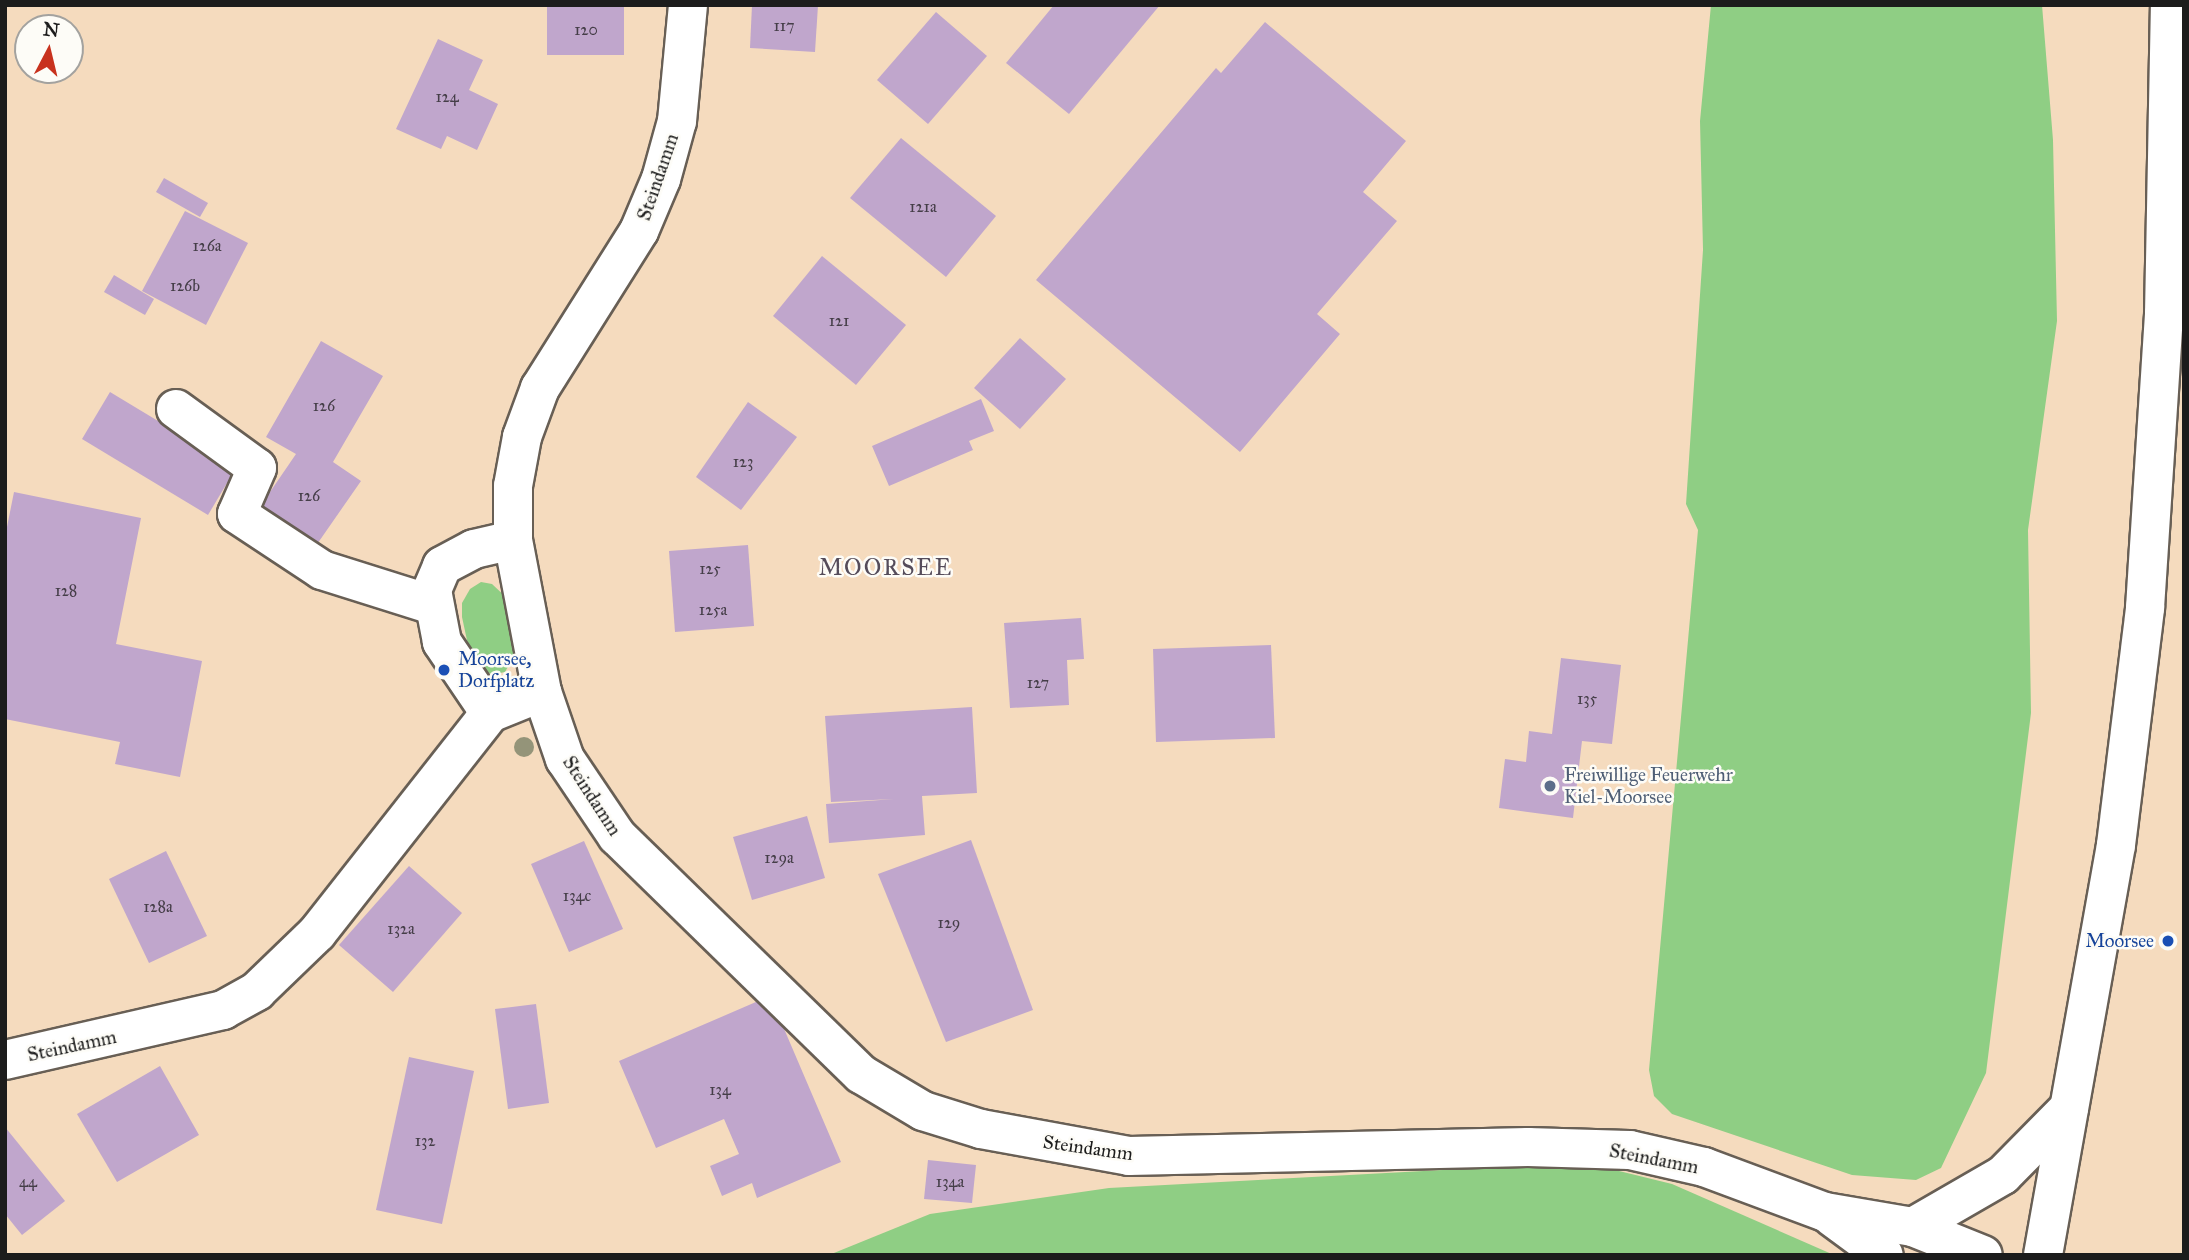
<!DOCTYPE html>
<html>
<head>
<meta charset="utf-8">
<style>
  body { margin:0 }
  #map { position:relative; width:2189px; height:1260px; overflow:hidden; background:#f5dbbe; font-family:"IM FELL Great Primer",serif }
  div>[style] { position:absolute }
  .green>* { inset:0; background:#8fce84 }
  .building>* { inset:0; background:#c0a6cc }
  .roads { filter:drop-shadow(2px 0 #685f55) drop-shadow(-2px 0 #685f55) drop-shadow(0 2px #685f55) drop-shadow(0 -2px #685f55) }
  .minor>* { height:38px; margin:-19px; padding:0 19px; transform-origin:19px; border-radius:19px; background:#fff }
  .major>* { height:38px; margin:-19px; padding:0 19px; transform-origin:19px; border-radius:19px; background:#fff }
  .trees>* { width:20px; height:20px; margin:-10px; border-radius:50%; background:#949479 }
  .dots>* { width:19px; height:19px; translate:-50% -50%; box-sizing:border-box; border:4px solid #fdfcf7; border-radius:50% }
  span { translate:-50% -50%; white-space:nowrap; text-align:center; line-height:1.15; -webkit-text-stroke:5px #fdfcf7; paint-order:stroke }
  .number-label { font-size:16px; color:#453e48 }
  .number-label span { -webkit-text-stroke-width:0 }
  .street-label { font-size:19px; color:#1c1c1c }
  .transit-label { font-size:19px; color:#164399 }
  .left { translate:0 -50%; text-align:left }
  .right { translate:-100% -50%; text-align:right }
  .service-label { font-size:19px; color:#4e5e75 }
  .quarter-label { font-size:23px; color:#554c5a; letter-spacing:2px }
  .frame { position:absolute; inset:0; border:7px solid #1c1c1c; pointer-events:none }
  .north { position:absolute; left:14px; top:14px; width:70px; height:70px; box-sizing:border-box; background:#fdfcf7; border:2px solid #a3a29f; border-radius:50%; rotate:7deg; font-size:19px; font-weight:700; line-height:28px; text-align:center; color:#1c1c1c }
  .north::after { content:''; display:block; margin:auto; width:24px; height:32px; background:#c8321e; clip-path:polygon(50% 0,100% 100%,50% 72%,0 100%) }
</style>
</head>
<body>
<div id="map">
  <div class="green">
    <i style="clip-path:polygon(1711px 5px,2042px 5px,2053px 140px,2057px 321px,2028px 530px,2031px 713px,1986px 1073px,1941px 1168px,1916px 1180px,1852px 1175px,1672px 1114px,1654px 1096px,1649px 1070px,1698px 530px,1686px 504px,1703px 250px,1700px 121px)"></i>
    <i style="clip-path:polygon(481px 582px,492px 584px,508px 599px,517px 651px,505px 672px,495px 674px,485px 673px,471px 659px,462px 617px,462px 603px,470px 589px)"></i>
    <i style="clip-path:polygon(1552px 1164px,1615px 1170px,1672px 1184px,1834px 1255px,829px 1255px,930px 1214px,1109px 1188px)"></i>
  </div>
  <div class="building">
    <i style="clip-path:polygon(547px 5px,624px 5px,624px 55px,547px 55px)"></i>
    <i style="clip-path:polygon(752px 5px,818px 5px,815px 52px,750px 48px)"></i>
    <i style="clip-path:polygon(1054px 5px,1160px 5px,1069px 114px,1006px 63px)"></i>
    <i style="clip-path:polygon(936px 12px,987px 56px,928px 124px,877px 80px)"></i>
    <i style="clip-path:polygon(1265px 22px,1406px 141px,1363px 192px,1397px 221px,1317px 314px,1340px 334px,1240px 452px,1036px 280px,1216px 68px,1221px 73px)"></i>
    <i style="clip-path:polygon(438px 39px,483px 60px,469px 90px,498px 104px,477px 150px,447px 136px,441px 149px,396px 129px)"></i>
    <i style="clip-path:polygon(901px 138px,996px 216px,946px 277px,850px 198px)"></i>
    <i style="clip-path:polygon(164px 178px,208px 203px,200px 217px,156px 192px)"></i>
    <i style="clip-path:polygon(185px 211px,248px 243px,206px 325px,142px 291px)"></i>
    <i style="clip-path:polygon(822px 256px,906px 325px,856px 385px,773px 316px)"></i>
    <i style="clip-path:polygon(114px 275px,154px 299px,145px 315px,104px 292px)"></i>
    <i style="clip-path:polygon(1020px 338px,1066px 379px,1020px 429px,974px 388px)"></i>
    <i style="clip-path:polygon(321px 341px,383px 376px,333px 462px,361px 481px,313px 550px,257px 511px,296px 454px,266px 437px)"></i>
    <i style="clip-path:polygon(110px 392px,236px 468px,208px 515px,82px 439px)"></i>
    <i style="clip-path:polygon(981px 399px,994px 431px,969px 441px,973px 450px,889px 486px,872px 446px)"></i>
    <i style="clip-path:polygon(748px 402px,797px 437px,741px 510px,696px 477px)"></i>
    <i style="clip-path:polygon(14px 492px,141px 518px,116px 644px,202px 661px,180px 777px,115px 764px,120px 742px,5px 719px,5px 537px)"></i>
    <i style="clip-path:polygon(748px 545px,754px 626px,675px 632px,669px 551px)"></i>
    <i style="clip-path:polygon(1081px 618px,1084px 659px,1067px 660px,1069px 705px,1010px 708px,1004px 623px)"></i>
    <i style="clip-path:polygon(1271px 645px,1275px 738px,1156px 742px,1153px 649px)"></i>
    <i style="clip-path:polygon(1561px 658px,1621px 665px,1612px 744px,1582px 741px,1573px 818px,1499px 808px,1505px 759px,1526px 762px,1529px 731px,1552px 734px)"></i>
    <i style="clip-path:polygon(972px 707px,977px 793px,922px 796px,925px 835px,829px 843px,826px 804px,894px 799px,831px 802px,825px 716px)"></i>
    <i style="clip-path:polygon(807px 816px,825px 878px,752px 900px,733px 837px)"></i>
    <i style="clip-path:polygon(971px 840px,1033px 1010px,946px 1042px,878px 874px)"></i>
    <i style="clip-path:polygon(584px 841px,623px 929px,569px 952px,531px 864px)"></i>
    <i style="clip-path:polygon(166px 851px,207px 936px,149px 963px,109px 879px)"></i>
    <i style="clip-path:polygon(409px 866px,462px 913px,393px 992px,339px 945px)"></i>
    <i style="clip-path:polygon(770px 996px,841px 1162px,757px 1198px,752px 1183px,722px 1196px,710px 1166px,739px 1154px,724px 1119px,656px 1148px,619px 1061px)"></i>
    <i style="clip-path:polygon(536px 1004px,549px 1103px,508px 1109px,495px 1009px)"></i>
    <i style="clip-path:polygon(409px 1057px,474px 1071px,442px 1224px,376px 1210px)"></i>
    <i style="clip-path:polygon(160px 1066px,199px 1135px,117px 1182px,77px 1114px)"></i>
    <i style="clip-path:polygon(5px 1127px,65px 1201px,22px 1235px,5px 1214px)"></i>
    <i style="clip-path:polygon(928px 1160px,976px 1165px,972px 1203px,924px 1199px)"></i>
  </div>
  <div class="roads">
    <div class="minor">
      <i style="left:688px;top:5px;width:117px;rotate:95.4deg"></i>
      <i style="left:677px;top:121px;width:60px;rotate:105.4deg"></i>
      <i style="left:661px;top:179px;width:56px;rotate:112.9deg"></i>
      <i style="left:639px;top:231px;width:186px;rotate:122.2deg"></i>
      <i style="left:540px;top:388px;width:52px;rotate:110.2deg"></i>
      <i style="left:522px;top:437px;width:50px;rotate:100.4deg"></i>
      <i style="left:513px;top:486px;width:54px;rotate:90deg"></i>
      <i style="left:513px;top:540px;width:155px;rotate:79.2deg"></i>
      <i style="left:542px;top:692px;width:71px;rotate:71.1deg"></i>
      <i style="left:565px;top:759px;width:93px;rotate:56deg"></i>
      <i style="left:617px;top:836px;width:341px;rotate:44.3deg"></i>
      <i style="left:861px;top:1074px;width:72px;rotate:30.8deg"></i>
      <i style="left:923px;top:1111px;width:61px;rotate:17.2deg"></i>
      <i style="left:981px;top:1129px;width:150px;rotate:10.3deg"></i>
      <i style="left:1129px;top:1156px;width:399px;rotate:-1.3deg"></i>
      <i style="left:1528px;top:1147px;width:102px;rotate:1.7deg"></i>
      <i style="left:1630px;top:1150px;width:76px;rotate:12.9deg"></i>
      <i style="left:1704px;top:1167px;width:129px;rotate:20.4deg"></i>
      <i style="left:1825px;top:1212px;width:89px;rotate:9.7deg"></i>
      <i style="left:1913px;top:1227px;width:75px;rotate:21.8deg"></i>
      <i style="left:176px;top:409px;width:100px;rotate:36.1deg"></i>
      <i style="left:257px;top:468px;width:50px;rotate:113.5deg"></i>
      <i style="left:237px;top:514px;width:102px;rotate:33.4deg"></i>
      <i style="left:322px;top:570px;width:116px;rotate:17.5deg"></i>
      <i style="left:490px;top:713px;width:86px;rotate:-124.1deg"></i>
      <i style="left:442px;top:642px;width:53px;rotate:-100.9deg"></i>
      <i style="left:432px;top:590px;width:26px;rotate:-67deg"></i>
      <i style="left:442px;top:566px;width:36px;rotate:-28deg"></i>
      <i style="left:474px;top:549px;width:40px;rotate:-13deg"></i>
      <i style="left:5px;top:1060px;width:224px;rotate:-12.9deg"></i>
      <i style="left:223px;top:1010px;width:39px;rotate:-29deg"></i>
      <i style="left:257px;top:991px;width:83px;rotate:-44deg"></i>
      <i style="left:317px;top:933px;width:280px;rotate:-51.8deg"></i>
      <i style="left:490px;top:713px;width:56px;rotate:-22deg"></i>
      <i style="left:1832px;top:1217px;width:64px;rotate:36.2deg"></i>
      <i style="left:1913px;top:1227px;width:104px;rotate:-30deg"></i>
      <i style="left:2003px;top:1175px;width:94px;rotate:-45.4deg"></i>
    </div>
    <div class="major">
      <i style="left:2043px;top:1255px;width:416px;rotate:-79.9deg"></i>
      <i style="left:2116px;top:845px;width:239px;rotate:-83deg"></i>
      <i style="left:2145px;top:608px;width:295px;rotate:-86.3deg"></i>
      <i style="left:2164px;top:314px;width:309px;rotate:-88.9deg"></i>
    </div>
  </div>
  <div class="trees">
    <i style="left:524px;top:747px"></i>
  </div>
  <div class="dots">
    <i style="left:444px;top:670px;background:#1a4fb4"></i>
    <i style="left:1550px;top:786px;background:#5c6f8a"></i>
    <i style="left:2168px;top:941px;background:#1a4fb4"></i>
  </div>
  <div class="number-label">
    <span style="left:784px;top:26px">117</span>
    <span style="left:586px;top:30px">120</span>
    <span style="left:447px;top:97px">124</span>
    <span style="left:923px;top:207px">121a</span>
    <span style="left:207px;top:246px">126a</span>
    <span style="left:185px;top:286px">126b</span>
    <span style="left:839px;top:321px">121</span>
    <span style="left:324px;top:406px">126</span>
    <span style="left:743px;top:462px">123</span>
    <span style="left:309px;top:496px">126</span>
    <span style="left:710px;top:569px">125</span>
    <span style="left:66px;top:591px">128</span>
    <span style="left:713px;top:610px">125a</span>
    <span style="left:1038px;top:683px">127</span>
    <span style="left:1587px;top:699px">135</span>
    <span style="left:779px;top:858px">129a</span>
    <span style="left:577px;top:896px">134c</span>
    <span style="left:158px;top:907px">128a</span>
    <span style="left:949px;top:923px">129</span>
    <span style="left:401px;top:929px">132a</span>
    <span style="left:720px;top:1090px">134</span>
    <span style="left:425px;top:1141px">132</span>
    <span style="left:28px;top:1182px">44</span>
    <span style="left:950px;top:1182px">134a</span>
  </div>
  <div class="street-label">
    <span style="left:658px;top:177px;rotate:-71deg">Steindamm</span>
    <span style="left:592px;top:796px;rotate:57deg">Steindamm</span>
    <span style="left:72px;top:1046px;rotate:-12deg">Steindamm</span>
    <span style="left:1088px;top:1148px;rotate:8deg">Steindamm</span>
    <span style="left:1654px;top:1159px;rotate:11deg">Steindamm</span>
  </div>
  <div class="transit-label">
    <span class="left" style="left:458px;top:670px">Moorsee,<br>Dorfplatz</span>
    <span class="right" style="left:2154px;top:941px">Moorsee</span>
  </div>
  <div class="service-label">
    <span class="left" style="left:1564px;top:786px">Freiwillige Feuerwehr<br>Kiel-Moorsee</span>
  </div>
  <div class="quarter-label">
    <span style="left:886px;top:567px">MOORSEE</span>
  </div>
  <div class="frame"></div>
  <div class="north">N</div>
</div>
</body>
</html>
